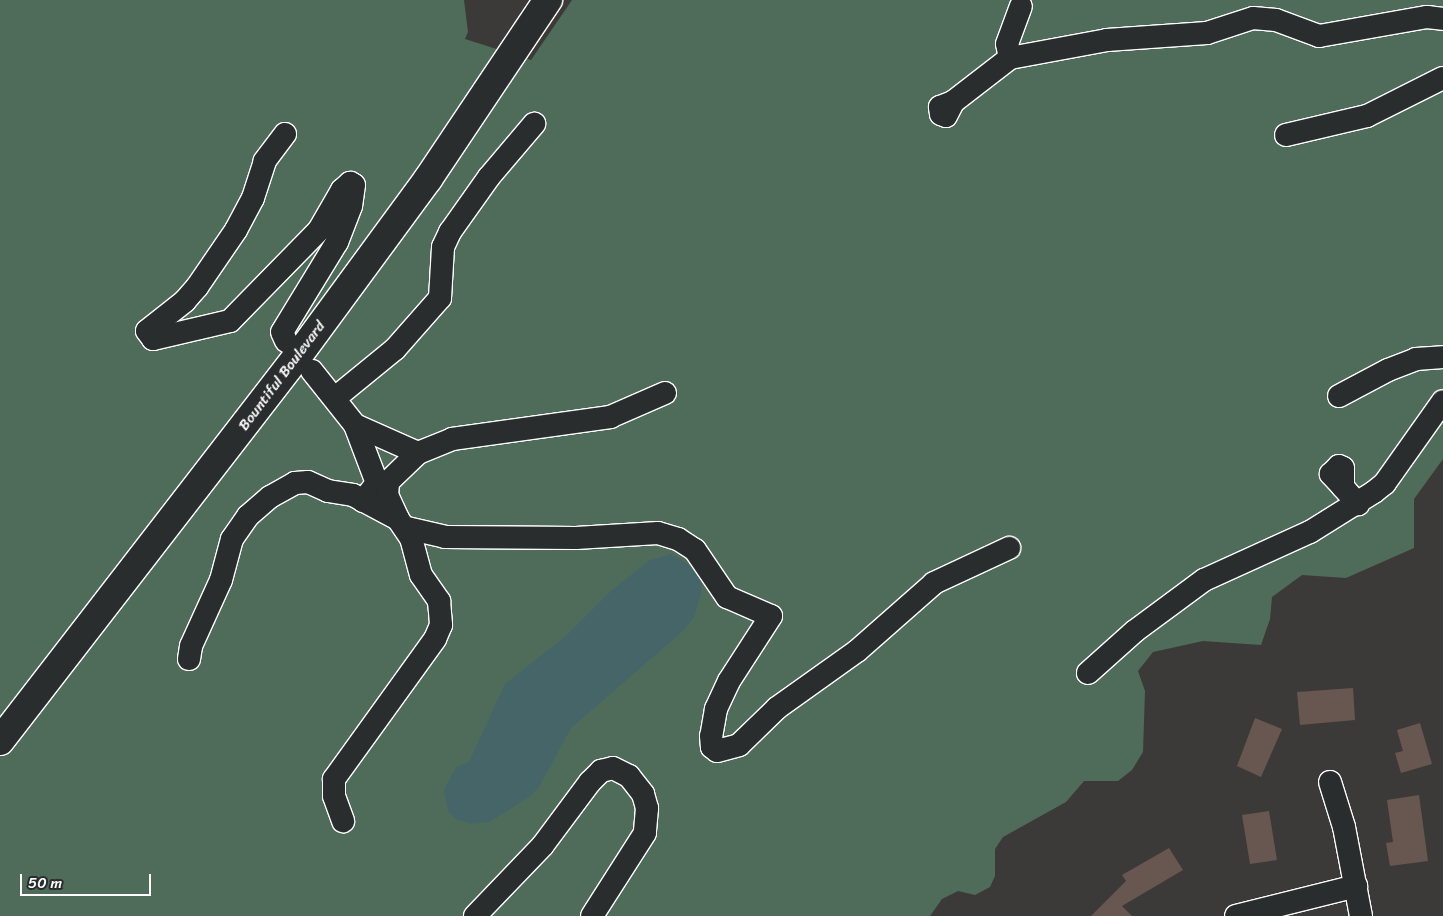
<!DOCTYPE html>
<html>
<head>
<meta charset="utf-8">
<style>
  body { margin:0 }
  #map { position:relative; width:1443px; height:916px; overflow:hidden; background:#3c3a38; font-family:Sriracha,sans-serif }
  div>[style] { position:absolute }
  .green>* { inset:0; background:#4f6b5a }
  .water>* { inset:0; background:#466568 }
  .building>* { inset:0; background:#675750 }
  .roads { filter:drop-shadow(1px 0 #fff) drop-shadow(-1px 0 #fff) drop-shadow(0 1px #fff) drop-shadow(0 -1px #fff) }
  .minor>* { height:22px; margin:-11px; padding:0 11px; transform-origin:11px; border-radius:11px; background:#2a2d2e }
  .major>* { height:28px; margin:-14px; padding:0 14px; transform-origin:14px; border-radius:14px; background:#2a2d2e }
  span { translate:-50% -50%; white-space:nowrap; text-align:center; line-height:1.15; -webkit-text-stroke:4px #2a2d2e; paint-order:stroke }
  .street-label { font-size:15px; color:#fff }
  .scale { position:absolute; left:20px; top:874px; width:131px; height:22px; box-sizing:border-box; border:2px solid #fff; border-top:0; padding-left:6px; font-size:15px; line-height:18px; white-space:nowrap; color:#fff; -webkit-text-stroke:4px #2a2d2e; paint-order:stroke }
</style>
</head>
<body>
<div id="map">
  <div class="green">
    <i style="clip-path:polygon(0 0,464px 0,468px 32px,465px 39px,531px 60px,572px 0,1443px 0,1443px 459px,1414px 499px,1414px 548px,1346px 578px,1302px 575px,1272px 597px,1270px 619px,1261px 645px,1203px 641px,1153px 652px,1138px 671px,1145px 691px,1143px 752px,1132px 770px,1118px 781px,1084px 781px,1066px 802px,1003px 837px,995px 849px,995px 876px,990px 887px,975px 895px,958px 891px,942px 899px,930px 916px,0 916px)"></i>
  </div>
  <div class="water">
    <i style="clip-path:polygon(672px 554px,697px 570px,701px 580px,702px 590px,694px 617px,684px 630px,571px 728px,539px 787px,529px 797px,489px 822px,472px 824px,456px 819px,448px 811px,444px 790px,456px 767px,469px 762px,505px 684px,567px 635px,612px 590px,650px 560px)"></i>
  </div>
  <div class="building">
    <i style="clip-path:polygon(1353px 688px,1355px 720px,1300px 725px,1297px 692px)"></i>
    <i style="clip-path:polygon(1255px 718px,1282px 729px,1261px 777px,1237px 766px)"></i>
    <i style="clip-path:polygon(1420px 723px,1432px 764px,1401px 773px,1395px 753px,1403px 751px,1397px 730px)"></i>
    <i style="clip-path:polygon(1419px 795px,1428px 861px,1390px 866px,1386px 843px,1393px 842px,1387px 800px)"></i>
    <i style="clip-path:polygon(1269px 811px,1277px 860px,1250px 864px,1242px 815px)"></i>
    <i style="clip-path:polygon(1169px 848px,1183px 870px,1122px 906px,1132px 916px,1091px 916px,1126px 881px,1122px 875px)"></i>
  </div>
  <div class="roads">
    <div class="minor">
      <i style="left:1010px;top:58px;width:99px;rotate:-10.5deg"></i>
      <i style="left:1107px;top:40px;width:100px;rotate:-4deg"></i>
      <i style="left:1207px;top:33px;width:48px;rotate:-18.1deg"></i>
      <i style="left:1253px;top:18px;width:23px;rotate:5deg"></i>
      <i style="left:1276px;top:20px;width:46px;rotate:20.4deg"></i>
      <i style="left:1319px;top:36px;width:110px;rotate:-10deg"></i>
      <i style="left:1427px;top:17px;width:16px;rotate:7deg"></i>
      <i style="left:953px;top:102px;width:14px;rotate:159deg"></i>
      <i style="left:940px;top:107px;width:7px;rotate:82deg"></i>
      <i style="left:941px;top:114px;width:5px;rotate:22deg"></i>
      <i style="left:946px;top:116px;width:16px;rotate:-63deg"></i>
      <i style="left:953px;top:102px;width:72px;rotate:-37.7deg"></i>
      <i style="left:1010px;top:58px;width:14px;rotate:-102deg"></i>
      <i style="left:1007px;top:44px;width:40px;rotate:-69.8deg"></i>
      <i style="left:285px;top:134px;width:34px;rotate:127deg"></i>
      <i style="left:265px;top:161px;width:39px;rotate:108deg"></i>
      <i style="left:253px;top:198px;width:36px;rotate:118deg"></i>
      <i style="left:236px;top:230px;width:69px;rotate:124.4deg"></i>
      <i style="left:197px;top:287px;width:18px;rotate:131deg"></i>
      <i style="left:185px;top:301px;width:48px;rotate:141.7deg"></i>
      <i style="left:147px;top:331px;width:10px;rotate:53deg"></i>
      <i style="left:153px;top:339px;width:79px;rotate:-13.2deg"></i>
      <i style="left:230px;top:321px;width:127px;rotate:-45.6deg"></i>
      <i style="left:319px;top:230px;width:46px;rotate:-60.1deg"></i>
      <i style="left:342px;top:190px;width:11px;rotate:-41deg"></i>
      <i style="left:350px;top:183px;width:4px;rotate:27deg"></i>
      <i style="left:354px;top:185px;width:21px;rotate:98deg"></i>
      <i style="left:351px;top:206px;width:39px;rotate:111deg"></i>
      <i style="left:337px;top:242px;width:105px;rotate:121.4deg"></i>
      <i style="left:282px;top:332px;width:10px;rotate:66deg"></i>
      <i style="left:1286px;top:135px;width:83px;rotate:-13.2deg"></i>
      <i style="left:1367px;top:116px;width:85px;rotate:-26.6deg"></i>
      <i style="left:312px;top:371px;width:69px;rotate:51.5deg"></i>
      <i style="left:1339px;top:396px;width:55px;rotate:-28deg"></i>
      <i style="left:1388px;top:370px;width:30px;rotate:-21deg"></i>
      <i style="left:1416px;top:359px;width:27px;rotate:-4deg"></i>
      <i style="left:335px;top:398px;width:77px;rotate:-39.2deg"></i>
      <i style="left:395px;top:349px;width:68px;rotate:-48.6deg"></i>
      <i style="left:440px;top:298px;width:51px;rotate:-86.6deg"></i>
      <i style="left:443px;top:247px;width:17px;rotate:-65deg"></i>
      <i style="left:450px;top:232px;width:67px;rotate:-54.7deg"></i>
      <i style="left:489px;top:177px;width:70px;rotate:-49.7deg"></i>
      <i style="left:418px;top:453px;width:37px;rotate:-22deg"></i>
      <i style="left:452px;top:439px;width:160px;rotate:-7.9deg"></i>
      <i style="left:610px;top:417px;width:60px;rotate:-23.6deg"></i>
      <i style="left:1343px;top:487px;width:18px;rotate:-133deg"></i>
      <i style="left:1331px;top:474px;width:11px;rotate:-45deg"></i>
      <i style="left:1339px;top:466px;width:4px;rotate:27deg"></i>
      <i style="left:1343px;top:468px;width:19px;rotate:90deg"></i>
      <i style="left:1343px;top:487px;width:23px;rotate:49deg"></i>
      <i style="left:363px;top:501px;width:23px;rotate:-52deg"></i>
      <i style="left:377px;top:483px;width:62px;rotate:-110.8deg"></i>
      <i style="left:355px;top:425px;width:69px;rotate:24deg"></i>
      <i style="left:418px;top:453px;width:42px;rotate:136deg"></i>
      <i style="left:388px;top:482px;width:13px;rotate:94deg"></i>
      <i style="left:387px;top:495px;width:26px;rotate:65deg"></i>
      <i style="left:407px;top:528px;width:39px;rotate:13deg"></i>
      <i style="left:445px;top:537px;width:131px;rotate:0.4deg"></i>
      <i style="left:576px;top:538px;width:82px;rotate:-3.5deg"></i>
      <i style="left:658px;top:533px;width:21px;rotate:17deg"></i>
      <i style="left:678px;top:539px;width:20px;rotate:33deg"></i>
      <i style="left:695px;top:550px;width:57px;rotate:55.8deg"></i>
      <i style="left:727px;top:597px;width:48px;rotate:23.4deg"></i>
      <i style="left:771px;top:616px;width:77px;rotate:122.9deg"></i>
      <i style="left:729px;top:681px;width:31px;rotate:115deg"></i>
      <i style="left:716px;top:709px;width:27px;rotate:100deg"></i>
      <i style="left:711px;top:736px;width:11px;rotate:85deg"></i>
      <i style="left:712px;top:747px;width:6px;rotate:39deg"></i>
      <i style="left:717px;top:751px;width:23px;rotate:-15deg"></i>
      <i style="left:739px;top:745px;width:53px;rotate:-44.2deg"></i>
      <i style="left:777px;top:708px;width:98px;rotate:-35.5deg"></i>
      <i style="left:857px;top:651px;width:103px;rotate:-41.4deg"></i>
      <i style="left:934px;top:583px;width:83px;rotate:-25deg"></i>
      <i style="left:189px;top:659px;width:13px;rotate:-81deg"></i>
      <i style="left:191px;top:646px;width:72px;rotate:-65.6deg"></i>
      <i style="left:221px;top:580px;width:42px;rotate:-75deg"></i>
      <i style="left:232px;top:539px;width:28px;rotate:-55deg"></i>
      <i style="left:248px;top:516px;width:29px;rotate:-41deg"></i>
      <i style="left:270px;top:497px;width:29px;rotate:-29deg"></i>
      <i style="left:295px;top:483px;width:13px;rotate:-4deg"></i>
      <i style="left:308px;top:482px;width:22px;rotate:24deg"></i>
      <i style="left:328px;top:491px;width:25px;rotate:9deg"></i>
      <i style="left:353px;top:495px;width:51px;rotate:28.1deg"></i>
      <i style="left:398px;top:519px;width:23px;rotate:56deg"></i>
      <i style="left:411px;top:538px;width:38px;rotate:75deg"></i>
      <i style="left:421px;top:575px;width:32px;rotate:55deg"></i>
      <i style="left:439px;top:601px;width:24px;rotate:85deg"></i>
      <i style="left:441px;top:625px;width:15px;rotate:113deg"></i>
      <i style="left:435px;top:639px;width:173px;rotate:125.8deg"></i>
      <i style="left:334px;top:779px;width:17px;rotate:90deg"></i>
      <i style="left:334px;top:796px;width:27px;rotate:70deg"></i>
      <i style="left:1088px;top:673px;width:63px;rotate:-41.8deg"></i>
      <i style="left:1135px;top:631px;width:86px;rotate:-36.5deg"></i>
      <i style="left:1204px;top:580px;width:116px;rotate:-24.4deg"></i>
      <i style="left:1310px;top:532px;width:75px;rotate:-32deg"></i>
      <i style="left:1374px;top:492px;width:14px;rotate:-39deg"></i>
      <i style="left:1385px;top:483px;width:100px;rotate:-54.7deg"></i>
      <i style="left:1330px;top:782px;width:47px;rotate:72.7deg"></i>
      <i style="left:1344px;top:827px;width:91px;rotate:79.2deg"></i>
      <i style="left:475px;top:916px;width:98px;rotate:-46.2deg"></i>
      <i style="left:543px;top:845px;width:79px;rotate:-53.3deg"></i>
      <i style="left:590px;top:782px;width:16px;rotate:-45deg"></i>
      <i style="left:601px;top:771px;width:12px;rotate:-14deg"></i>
      <i style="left:613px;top:768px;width:18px;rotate:27deg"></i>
      <i style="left:629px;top:776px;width:23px;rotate:52deg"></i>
      <i style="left:643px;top:794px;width:15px;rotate:74deg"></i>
      <i style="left:647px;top:808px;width:25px;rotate:95deg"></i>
      <i style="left:645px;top:833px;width:98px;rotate:122.6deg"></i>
      <i style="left:1236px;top:916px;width:124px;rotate:-14deg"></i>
    </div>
    <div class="major">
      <i style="left:0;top:741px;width:487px;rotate:-52.3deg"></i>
      <i style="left:298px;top:356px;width:220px;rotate:-53.7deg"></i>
      <i style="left:428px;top:179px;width:216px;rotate:-56.2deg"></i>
    </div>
  </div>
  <div class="street-label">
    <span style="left:282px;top:376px;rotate:-53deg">Bountiful Boulevard</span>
  </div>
  <div class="scale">50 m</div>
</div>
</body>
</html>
